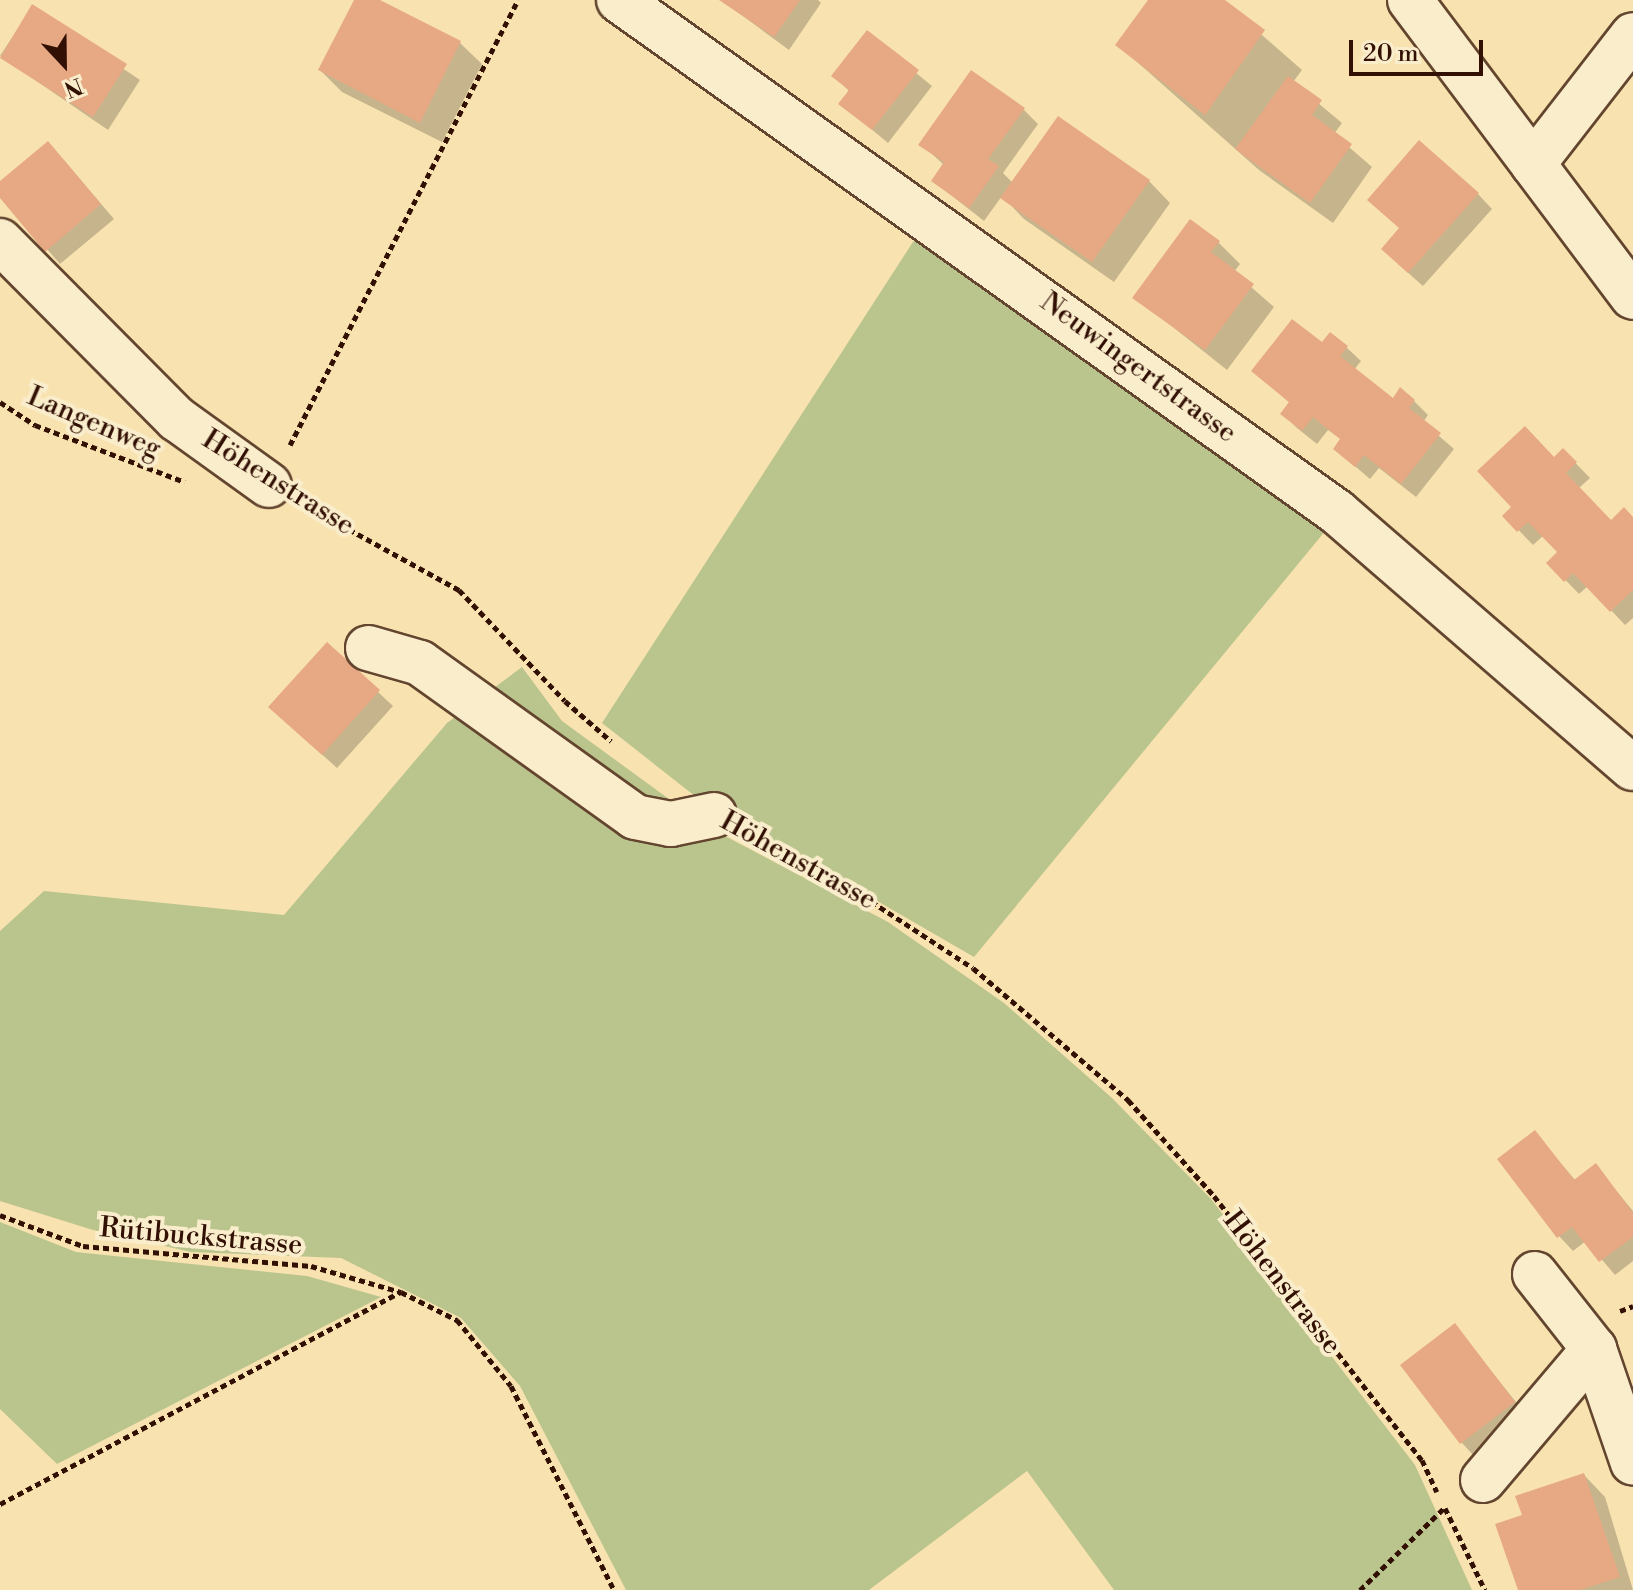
<!DOCTYPE html>
<html>
<head>
<meta charset="utf-8">
<style>
  body { margin:0 }
  #map { position:relative; width:1633px; height:1590px; overflow:hidden; background:#f8e3b0; font-family:"Libre Bodoni",serif }
  div>[style] { position:absolute }
  .green>* { inset:0; background:#bac48d }
  .shadow>* { inset:0; background:#0003 }
  .building>* { inset:0; background:#e7a884 }
  .path>* { height:5px; margin-top:-2.5px; transform-origin:0; background:repeating-linear-gradient(90deg,#321004 0 6px,transparent 0 10px) }
  .roads { filter:drop-shadow(2px 0 #64452f) drop-shadow(-2px 0 #64452f) drop-shadow(0 2px #64452f) drop-shadow(0 -2px #64452f) }
  .minor>* { height:44px; margin:-22px; padding:0 22px; transform-origin:22px; border-radius:22px; background:#faedcc }
  span { translate:-50% -50%; white-space:nowrap; text-align:center; line-height:1.15; -webkit-text-stroke:8px #faedcc; paint-order:stroke }
  .street-label { font-size:28px; color:#321004 }
  .north { position:absolute; left:24px; top:24px; width:80px; height:80px; -webkit-text-stroke:6px #faedcc; paint-order:stroke; rotate:158deg; font-size:22px; font-weight:700; line-height:32px; text-align:center; color:#321004 }
  .north::after { content:''; display:block; margin:auto; width:28px; height:36px; background:#321004; clip-path:polygon(50% 0,100% 100%,50% 72%,0 100%) }
  .scale { position:absolute; left:1349px; top:40px; width:134px; height:36px; box-sizing:border-box; border:4px solid #321004; border-top:0; padding-left:10px; font-size:24px; line-height:28px; white-space:nowrap; color:#321004; -webkit-text-stroke:6px #faedcc; paint-order:stroke }
</style>
</head>
<body>
<div id="map">
  <div class="green">
    <i style="clip-path:polygon(922px 228px,1331px 524px,974px 957px,691px 793px,602px 723px)"></i>
    <i style="clip-path:polygon(522px 667px,562px 721px,706px 826px,888px 922px,1004px 1003px,1112px 1098px,1211px 1199px,1415px 1465px,1472px 1590px,1114px 1590px,1027px 1471px,869px 1590px,626px 1590px,520px 1386px,461px 1318px,341px 1258px,191px 1252px,93px 1230px,0 1201px,0 931px,44px 891px,284px 915px,447px 723px)"></i>
    <i style="clip-path:polygon(0 1222px,76px 1252px,307px 1276px,381px 1297px,57px 1464px,0 1409px)"></i>
  </div>
  <div class="shadow">
    <i style="clip-path:polygon(356px 0,376px 0,460px 43px,482px 64px,442px 142px,342px 92px,320px 70px)"></i>
    <i style="clip-path:polygon(721px 0,818px 0,821px 3px,789px 50px)"></i>
    <i style="clip-path:polygon(1150px 0,1222px 0,1302px 70px,1293px 82px,1342px 123px,1334px 134px,1372px 167px,1333px 223px,1259px 170px,1118px 45px)"></i>
    <i style="clip-path:polygon(32px 7px,140px 80px,108px 130px,0 56px)"></i>
    <i style="clip-path:polygon(867px 33px,932px 86px,888px 143px,841px 104px,850px 92px,834px 76px)"></i>
    <i style="clip-path:polygon(1024px 110px,1038px 124px,1003px 173px,1013px 183px,1149px 181px,1170px 203px,1114px 282px,1024px 219px,1002px 196px,984px 221px,933px 181px,944px 165px,921px 144px)"></i>
    <i style="clip-path:polygon(62px 158px,114px 219px,60px 264px,0 195px,0 183px)"></i>
    <i style="clip-path:polygon(1478px 194px,1492px 209px,1423px 286px,1398px 264px)"></i>
    <i style="clip-path:polygon(1218px 242px,1240px 264px,1234px 272px,1274px 307px,1227px 370px,1135px 297px)"></i>
    <i style="clip-path:polygon(1322px 345px,1346px 347px,1361px 361px,1354px 370px,1393px 400px,1414px 401px,1428px 415px,1423px 422px,1454px 449px,1416px 497px,1379px 468px,1370px 479px,1335px 449px,1342px 440px,1328px 430px,1317px 444px,1297px 428px,1283px 414px,1291px 404px,1253px 371px)"></i>
    <i style="clip-path:polygon(1563px 450px,1590px 478px,1579px 488px,1611px 522px,1633px 519px,1633px 618px,1625px 625px,1588px 586px,1579px 594px,1549px 563px,1560px 552px,1544px 535px,1533px 545px,1505px 516px)"></i>
    <i style="clip-path:polygon(378px 692px,393px 706px,337px 768px,285px 721px)"></i>
    <i style="clip-path:polygon(1535px 1133px,1576px 1181px,1596px 1166px,1633px 1211px,1633px 1261px,1615px 1275px,1586px 1241px,1573px 1251px,1559px 1236px)"></i>
    <i style="clip-path:polygon(1455px 1326px,1528px 1417px,1475px 1457px,1461px 1442px)"></i>
    <i style="clip-path:polygon(1584px 1475px,1605px 1497px,1633px 1590px,1520px 1590px,1525px 1516px)"></i>
  </div>
  <div class="building">
    <i style="clip-path:polygon(354px 0,380px 0,461px 41px,420px 123px,318px 70px)"></i>
    <i style="clip-path:polygon(719px 0,800px 0,774px 37px)"></i>
    <i style="clip-path:polygon(1148px 0,1225px 0,1265px 30px,1205px 115px,1115px 45px)"></i>
    <i style="clip-path:polygon(32px 4px,127px 64px,93px 117px,0 58px)"></i>
    <i style="clip-path:polygon(867px 30px,919px 70px,872px 130px,838px 104px,849px 90px,831px 76px)"></i>
    <i style="clip-path:polygon(971px 70px,1025px 108px,988px 159px,999px 166px,969px 208px,931px 181px,944px 162px,918px 145px)"></i>
    <i style="clip-path:polygon(1288px 76px,1322px 100px,1312px 115px,1352px 144px,1310px 203px,1235px 149px)"></i>
    <i style="clip-path:polygon(1058px 116px,1150px 180px,1092px 262px,1000px 198px)"></i>
    <i style="clip-path:polygon(1419px 140px,1479px 193px,1408px 273px,1381px 249px,1399px 228px,1367px 200px)"></i>
    <i style="clip-path:polygon(48px 141px,101px 204px,45px 252px,0 198px,0 181px)"></i>
    <i style="clip-path:polygon(1190px 219px,1220px 241px,1211px 252px,1254px 284px,1205px 350px,1132px 298px)"></i>
    <i style="clip-path:polygon(1292px 319px,1322px 342px,1330px 332px,1348px 346px,1340px 356px,1393px 398px,1400px 387px,1415px 400px,1409px 408px,1441px 433px,1401px 484px,1364px 455px,1355px 467px,1333px 449px,1340px 439px,1313px 417px,1302px 431px,1280px 414px,1289px 402px,1251px 371px)"></i>
    <i style="clip-path:polygon(1525px 426px,1554px 457px,1563px 448px,1577px 462px,1566px 473px,1611px 520px,1624px 507px,1633px 517px,1633px 590px,1610px 612px,1573px 573px,1564px 582px,1546px 563px,1557px 552px,1528px 522px,1517px 532px,1502px 516px,1511px 507px,1477px 471px)"></i>
    <i style="clip-path:polygon(327px 642px,380px 690px,322px 755px,268px 707px)"></i>
    <i style="clip-path:polygon(1535px 1130px,1574px 1180px,1596px 1163px,1633px 1213px,1633px 1237px,1599px 1262px,1572px 1227px,1557px 1238px,1497px 1159px)"></i>
    <i style="clip-path:polygon(1455px 1323px,1515px 1402px,1460px 1444px,1400px 1365px)"></i>
    <i style="clip-path:polygon(1584px 1473px,1620px 1577px,1580px 1590px,1518px 1590px,1495px 1524px,1522px 1515px,1515px 1496px)"></i>
  </div>
  <div class="path">
    <i style="left:0;top:402px;width:42px;rotate:33.3deg"></i>
    <i style="left:35px;top:425px;width:160px;rotate:20.8deg"></i>
    <i style="left:290px;top:445px;width:500px;rotate:-62.87deg"></i>
    <i style="left:305px;top:505px;width:176px;rotate:28.9deg"></i>
    <i style="left:459px;top:590px;width:153px;rotate:46.3deg"></i>
    <i style="left:565px;top:701px;width:61px;rotate:41deg"></i>
    <i style="left:752px;top:835px;width:127px;rotate:28.8deg"></i>
    <i style="left:863px;top:896px;width:131px;rotate:33.2deg"></i>
    <i style="left:973px;top:968px;width:204px;rotate:40.4deg"></i>
    <i style="left:1128px;top:1100px;width:129px;rotate:48.1deg"></i>
    <i style="left:1214px;top:1196px;width:336px;rotate:51.8deg"></i>
    <i style="left:1422px;top:1460px;width:35px;rotate:65deg"></i>
    <i style="left:0;top:1215px;width:89px;rotate:20.5deg"></i>
    <i style="left:83px;top:1246px;width:229px;rotate:5deg"></i>
    <i style="left:311px;top:1266px;width:94px;rotate:16.1deg"></i>
    <i style="left:401px;top:1292px;width:63px;rotate:26.6deg"></i>
    <i style="left:457px;top:1320px;width:85px;rotate:50.7deg"></i>
    <i style="left:511px;top:1386px;width:229px;rotate:63.2deg"></i>
    <i style="left:1620px;top:1311px;width:14px;rotate:-21deg"></i>
    <i style="left:0;top:1504px;width:453px;rotate:-27.9deg"></i>
    <i style="left:1445px;top:1508px;width:91px;rotate:64deg"></i>
    <i style="left:1360px;top:1590px;width:120px;rotate:-44.3deg"></i>
  </div>
  <div class="roads">
    <div class="minor">
      <i style="left:619px;top:0;width:882px;rotate:35.49deg"></i>
      <i style="left:1337px;top:512px;width:391px;rotate:40.9deg"></i>
      <i style="left:1410px;top:0;width:371px;rotate:53.1deg"></i>
      <i style="left:1533px;top:164px;width:163px;rotate:-52.2deg"></i>
      <i style="left:0;top:241px;width:251px;rotate:45.2deg"></i>
      <i style="left:177px;top:419px;width:113px;rotate:35.7deg"></i>
      <i style="left:368px;top:648px;width:54px;rotate:16.1deg"></i>
      <i style="left:420px;top:663px;width:264px;rotate:35.6deg"></i>
      <i style="left:635px;top:817px;width:37px;rotate:11deg"></i>
      <i style="left:671px;top:824px;width:44px;rotate:-11.8deg"></i>
      <i style="left:1535px;top:1274px;width:95px;rotate:51.8deg"></i>
      <i style="left:1594px;top:1349px;width:120px;rotate:71.1deg"></i>
      <i style="left:1483px;top:1480px;width:172px;rotate:-49.7deg"></i>
    </div>
  </div>
  <div class="street-label">
    <span style="left:1138px;top:368px;rotate:36deg">Neuwingertstrasse</span>
    <span style="left:94px;top:423px;rotate:23deg">Langenweg</span>
    <span style="left:278px;top:483px;rotate:32deg">Höhenstrasse</span>
    <span style="left:798px;top:861px;rotate:29deg">Höhenstrasse</span>
    <span style="left:201px;top:1237px;rotate:5deg">Rütibuckstrasse</span>
    <span style="left:1282px;top:1283px;rotate:52deg">Höhenstrasse</span>
  </div>
  <div class="north">N</div>
  <div class="scale">20 m</div>
</div>
</body>
</html>
